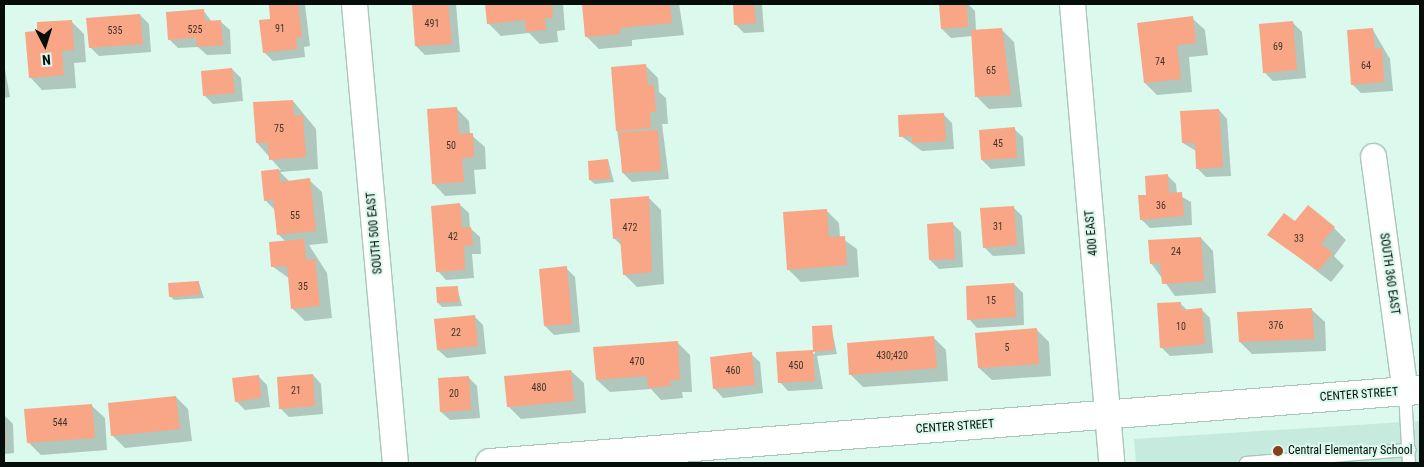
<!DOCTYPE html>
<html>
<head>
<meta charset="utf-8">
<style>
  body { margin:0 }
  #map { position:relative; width:1424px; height:467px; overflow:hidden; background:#dbf9ed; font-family:"Roboto Condensed",sans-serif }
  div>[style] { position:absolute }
  .built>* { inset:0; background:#c6ebde }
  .shadow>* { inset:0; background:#0003 }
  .building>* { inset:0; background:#f8a685 }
  .roads { filter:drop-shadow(1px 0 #aac6bc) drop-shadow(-1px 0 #aac6bc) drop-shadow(0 1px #aac6bc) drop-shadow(0 -1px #aac6bc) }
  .lane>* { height:12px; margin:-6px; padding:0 6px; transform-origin:6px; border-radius:6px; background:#fff }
  .street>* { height:25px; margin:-12.5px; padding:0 12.5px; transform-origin:12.5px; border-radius:12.5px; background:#fff }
  .secondary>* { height:28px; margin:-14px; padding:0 14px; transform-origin:14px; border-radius:14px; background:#fff }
  .dots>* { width:14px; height:14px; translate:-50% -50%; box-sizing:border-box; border:2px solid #dbf9ed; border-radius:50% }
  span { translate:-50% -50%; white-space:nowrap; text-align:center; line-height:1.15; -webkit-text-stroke:4px #dbf9ed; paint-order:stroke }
  .number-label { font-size:10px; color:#423429 }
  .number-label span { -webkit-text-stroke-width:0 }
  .street-label { font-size:12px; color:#050e0a }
  .poi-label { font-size:12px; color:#050e0a }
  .left { translate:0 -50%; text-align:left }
  .frame { position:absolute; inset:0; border:5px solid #050e0a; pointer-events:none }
  .north { position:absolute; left:20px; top:20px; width:50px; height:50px; -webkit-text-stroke:4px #dbf9ed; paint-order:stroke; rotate:175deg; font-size:14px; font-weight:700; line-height:20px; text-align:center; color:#050e0a }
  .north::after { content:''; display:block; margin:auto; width:18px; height:22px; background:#050e0a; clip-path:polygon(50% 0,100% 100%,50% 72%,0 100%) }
</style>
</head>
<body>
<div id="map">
  <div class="built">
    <i style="clip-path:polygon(1420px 421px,1420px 463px,1136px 463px,1134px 439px)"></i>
  </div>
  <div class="shadow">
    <i style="clip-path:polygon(270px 4px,305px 5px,310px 46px,304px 47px,305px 57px,273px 61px,264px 52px,272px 20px)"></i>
    <i style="clip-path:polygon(413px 4px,456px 4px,460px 52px,425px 55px,416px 46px)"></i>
    <i style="clip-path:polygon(486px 4px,563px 4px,565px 30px,557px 31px,558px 42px,540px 44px,529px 33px,501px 36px,488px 23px)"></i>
    <i style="clip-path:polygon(583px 4px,679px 4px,684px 35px,632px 40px,632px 46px,599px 49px,586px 36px)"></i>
    <i style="clip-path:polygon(734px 4px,762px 4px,764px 32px,744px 33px,735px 24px)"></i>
    <i style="clip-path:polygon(940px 4px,968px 4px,975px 11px,976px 31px,1001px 29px,1014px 42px,1022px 107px,989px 109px,977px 97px,972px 36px,951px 38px,942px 29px)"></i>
    <i style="clip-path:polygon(203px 10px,212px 22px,221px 22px,230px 30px,231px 54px,207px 55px,198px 47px,178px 48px,170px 40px)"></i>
    <i style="clip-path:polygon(140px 15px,149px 24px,151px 52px,99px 56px,90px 47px)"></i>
    <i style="clip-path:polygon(1192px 18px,1205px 30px,1208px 55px,1189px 57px,1192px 92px,1157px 95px,1145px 83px)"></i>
    <i style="clip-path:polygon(71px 21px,84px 34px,86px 62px,74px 63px,76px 88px,42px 90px,30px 77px,38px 32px)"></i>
    <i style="clip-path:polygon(1293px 23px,1302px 32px,1306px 78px,1273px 81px,1264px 72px)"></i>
    <i style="clip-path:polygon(1373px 30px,1390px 59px,1393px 91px,1361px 93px,1352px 84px)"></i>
    <i style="clip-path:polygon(4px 64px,10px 97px,4px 98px)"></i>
    <i style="clip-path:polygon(645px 65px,658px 78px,659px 92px,666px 98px,668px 124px,662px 124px,669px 179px,632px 182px,623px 173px,617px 130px)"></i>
    <i style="clip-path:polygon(232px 69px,241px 78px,243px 101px,213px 104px,205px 96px)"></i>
    <i style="clip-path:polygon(293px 101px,316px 129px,318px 169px,280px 172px,290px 182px,309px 180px,322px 192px,328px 243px,309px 245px,327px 273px,332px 318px,305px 321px,292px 308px,290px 279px,272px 266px,286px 242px,279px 235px,276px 211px,265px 200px,262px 172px,281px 170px,257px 143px)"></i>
    <i style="clip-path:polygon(457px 109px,469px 121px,470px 134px,485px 147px,486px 169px,474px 170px,476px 194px,445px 196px,433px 183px)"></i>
    <i style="clip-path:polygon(1219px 110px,1227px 119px,1231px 176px,1206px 177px,1197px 168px,1196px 151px,1183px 143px)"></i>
    <i style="clip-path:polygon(943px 114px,952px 123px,954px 149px,922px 151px,901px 136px)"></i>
    <i style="clip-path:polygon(1014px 129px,1023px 137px,1025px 166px,991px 169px,982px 160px)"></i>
    <i style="clip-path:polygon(608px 160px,614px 182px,595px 184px,590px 180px)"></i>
    <i style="clip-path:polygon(1167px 175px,1176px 184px,1177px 194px,1191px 202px,1192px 225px,1150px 228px,1141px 219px,1148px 196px)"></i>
    <i style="clip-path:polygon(648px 197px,661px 210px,664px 284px,637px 287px,624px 274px,622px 246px,614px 238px)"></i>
    <i style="clip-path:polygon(460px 205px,469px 213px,470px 228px,480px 237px,481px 254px,472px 254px,474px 278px,446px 280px,438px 271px)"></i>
    <i style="clip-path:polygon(1013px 207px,1022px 216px,1025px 254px,993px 256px,984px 247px)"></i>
    <i style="clip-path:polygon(826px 210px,839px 223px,840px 237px,857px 249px,859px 277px,801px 282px,788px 269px)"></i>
    <i style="clip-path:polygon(952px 223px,961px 232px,963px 267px,939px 269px,930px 260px)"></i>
    <i style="clip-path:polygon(1295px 223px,1334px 228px,1346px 240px,1334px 256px,1344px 266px,1331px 282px,1269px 234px)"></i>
    <i style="clip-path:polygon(1201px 238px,1213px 251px,1216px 293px,1175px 296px,1151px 263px)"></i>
    <i style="clip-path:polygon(566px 268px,575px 277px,580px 332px,554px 335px,545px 326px)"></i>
    <i style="clip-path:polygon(199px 283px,204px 298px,174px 300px,170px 296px)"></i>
    <i style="clip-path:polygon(1014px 284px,1023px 293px,1024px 325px,977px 328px,969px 319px)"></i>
    <i style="clip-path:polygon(457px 287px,462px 306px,442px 307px,438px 303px)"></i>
    <i style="clip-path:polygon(1180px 303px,1188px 311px,1202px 310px,1210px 318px,1213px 353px,1170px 356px,1161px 347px)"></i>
    <i style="clip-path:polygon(1312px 310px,1325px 322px,1326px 351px,1252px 354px,1240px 342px)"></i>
    <i style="clip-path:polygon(474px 316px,483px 325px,486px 354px,447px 358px,438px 350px)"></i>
    <i style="clip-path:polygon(831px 326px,837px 354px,817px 356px,823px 389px,788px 391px,780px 382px,815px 353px,813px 327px)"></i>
    <i style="clip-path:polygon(1036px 329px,1049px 342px,1051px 376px,992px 380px,979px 368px,977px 334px)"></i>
    <i style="clip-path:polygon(934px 338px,946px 350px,948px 381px,863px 387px,850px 374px)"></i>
    <i style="clip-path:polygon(677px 342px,690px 355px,692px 392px,682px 392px,683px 398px,661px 400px,651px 389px,610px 392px,597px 380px)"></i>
    <i style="clip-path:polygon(751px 354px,760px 362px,763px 393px,723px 398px,715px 389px,711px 358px)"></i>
    <i style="clip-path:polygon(571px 371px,584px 383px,586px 413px,521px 419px,508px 406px)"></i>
    <i style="clip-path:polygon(313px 375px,321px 384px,323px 414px,289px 417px,280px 408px)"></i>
    <i style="clip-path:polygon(258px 376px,267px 385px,270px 407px,245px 410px,236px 401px)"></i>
    <i style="clip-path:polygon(468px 377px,477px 386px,480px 418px,450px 420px,441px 412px)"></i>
    <i style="clip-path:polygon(176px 397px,188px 409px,192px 441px,125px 448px,112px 435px)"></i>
    <i style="clip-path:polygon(92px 406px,105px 418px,107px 450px,41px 455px,28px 442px)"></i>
    <i style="clip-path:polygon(4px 415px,13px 424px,14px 453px,4px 454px)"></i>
  </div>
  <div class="building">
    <i style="clip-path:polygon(269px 4px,298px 4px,302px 37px,296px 38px,297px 49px,263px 53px,259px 20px,270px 19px)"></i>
    <i style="clip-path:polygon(412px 4px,448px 4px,452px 44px,415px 46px)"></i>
    <i style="clip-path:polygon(485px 4px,552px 4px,553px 18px,545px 18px,546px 30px,526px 32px,525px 20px,487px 24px)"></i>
    <i style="clip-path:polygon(582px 4px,670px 4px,672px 23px,620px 28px,620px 34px,585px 37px)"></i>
    <i style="clip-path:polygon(733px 4px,754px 4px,756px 23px,734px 25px)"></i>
    <i style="clip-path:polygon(939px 4px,967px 4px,968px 27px,941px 29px)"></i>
    <i style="clip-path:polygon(204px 9px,205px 21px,221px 20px,223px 45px,197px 47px,196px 38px,168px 40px,166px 12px)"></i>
    <i style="clip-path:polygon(140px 14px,143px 44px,89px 48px,86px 18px)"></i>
    <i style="clip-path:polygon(1193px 16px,1196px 43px,1177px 45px,1181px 79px,1144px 83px,1137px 23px)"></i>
    <i style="clip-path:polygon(72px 20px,74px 50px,62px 51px,64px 75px,29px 78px,25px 32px,37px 31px,37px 22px)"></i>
    <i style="clip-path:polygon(1293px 21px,1297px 70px,1263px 73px,1259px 24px)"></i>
    <i style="clip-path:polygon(1002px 28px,1011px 95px,975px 97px,971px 30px)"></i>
    <i style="clip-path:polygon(1373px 28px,1375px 49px,1382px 48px,1384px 82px,1351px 85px,1347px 30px)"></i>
    <i style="clip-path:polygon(646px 64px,648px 85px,654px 85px,656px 112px,650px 112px,651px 128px,616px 131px,611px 67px)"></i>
    <i style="clip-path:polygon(232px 68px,235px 93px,203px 96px,201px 71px)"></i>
    <i style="clip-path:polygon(293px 100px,294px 116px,303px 115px,306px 157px,269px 160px,268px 143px,256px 143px,253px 102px)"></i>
    <i style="clip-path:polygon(457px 107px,459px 134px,473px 133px,474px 157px,462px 158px,464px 182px,432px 184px,427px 109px)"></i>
    <i style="clip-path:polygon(1219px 109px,1223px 167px,1196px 169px,1195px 143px,1182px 143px,1180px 111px)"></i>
    <i style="clip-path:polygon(944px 113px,946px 141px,912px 143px,912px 136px,899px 137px,898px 115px)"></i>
    <i style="clip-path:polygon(1015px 127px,1017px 158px,981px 160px,979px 130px)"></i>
    <i style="clip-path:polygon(658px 130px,661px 171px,622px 173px,619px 132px)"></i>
    <i style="clip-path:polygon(608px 159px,610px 179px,589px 180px,588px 161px)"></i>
    <i style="clip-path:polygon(279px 169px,280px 182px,310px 178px,316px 231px,277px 235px,273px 199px,264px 201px,261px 171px)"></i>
    <i style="clip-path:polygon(1168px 174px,1169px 193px,1182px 192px,1184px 216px,1140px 220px,1138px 195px,1146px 195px,1145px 176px)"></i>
    <i style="clip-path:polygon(649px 196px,652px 272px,623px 275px,620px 238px,613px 239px,610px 199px)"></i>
    <i style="clip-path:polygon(460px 203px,462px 228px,471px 227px,473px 245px,464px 246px,465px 270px,436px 272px,431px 206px)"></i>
    <i style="clip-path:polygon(1308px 205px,1335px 227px,1321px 244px,1333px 253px,1318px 271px,1267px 235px,1284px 213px,1295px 221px)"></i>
    <i style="clip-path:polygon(1014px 206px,1017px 245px,983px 248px,980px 208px)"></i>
    <i style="clip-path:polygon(827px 209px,829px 237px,845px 236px,847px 265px,787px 270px,783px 212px)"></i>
    <i style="clip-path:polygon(953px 222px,955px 259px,929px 260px,927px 224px)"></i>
    <i style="clip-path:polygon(1201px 237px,1204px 281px,1162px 284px,1160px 263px,1150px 264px,1148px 240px)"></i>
    <i style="clip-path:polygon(304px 239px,306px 260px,315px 259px,320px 306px,291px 309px,287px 266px,271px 267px,269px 242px)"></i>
    <i style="clip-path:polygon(567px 266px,572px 324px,544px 326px,539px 269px)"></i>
    <i style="clip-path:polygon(199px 281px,200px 295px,169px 297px,168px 283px)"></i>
    <i style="clip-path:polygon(1014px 283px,1016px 317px,967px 320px,966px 286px)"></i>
    <i style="clip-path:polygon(458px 286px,459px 302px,437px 303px,436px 287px)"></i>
    <i style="clip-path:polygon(1181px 302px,1181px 310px,1202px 308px,1205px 344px,1160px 348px,1157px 303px)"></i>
    <i style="clip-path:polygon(1312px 308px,1314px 339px,1239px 342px,1237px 312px)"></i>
    <i style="clip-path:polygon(475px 315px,478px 346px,437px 350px,434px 319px)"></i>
    <i style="clip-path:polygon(832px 325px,834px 350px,813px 352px,815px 381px,778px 383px,776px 352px,813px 350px,812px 326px)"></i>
    <i style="clip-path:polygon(1037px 328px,1039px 364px,978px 368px,975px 333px)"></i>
    <i style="clip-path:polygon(934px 336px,937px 368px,849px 375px,847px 343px)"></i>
    <i style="clip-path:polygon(678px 341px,680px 380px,670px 380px,671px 386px,648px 388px,647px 376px,596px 380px,593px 347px)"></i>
    <i style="clip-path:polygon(752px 352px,755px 385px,713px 389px,710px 357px)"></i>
    <i style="clip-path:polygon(571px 370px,574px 401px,507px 407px,504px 376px)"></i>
    <i style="clip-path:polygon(313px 374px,315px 406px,279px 409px,277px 377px)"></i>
    <i style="clip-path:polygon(259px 375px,261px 398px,235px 402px,232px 378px)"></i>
    <i style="clip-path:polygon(469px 376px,471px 410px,440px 412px,438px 378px)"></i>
    <i style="clip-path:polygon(176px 396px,180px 429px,111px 436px,108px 403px)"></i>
    <i style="clip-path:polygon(92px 404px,95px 438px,27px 443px,24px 409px)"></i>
    <i style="clip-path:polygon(4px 429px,5px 429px,6px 445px,4px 445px)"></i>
  </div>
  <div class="roads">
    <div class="lane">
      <i style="left:1405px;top:392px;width:71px;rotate:86.8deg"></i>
      <i style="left:1246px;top:463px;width:164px;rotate:-4.6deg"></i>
    </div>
    <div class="street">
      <i style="left:354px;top:4px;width:461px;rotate:84.9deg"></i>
      <i style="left:1072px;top:4px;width:461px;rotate:85.1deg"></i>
      <i style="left:1373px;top:156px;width:238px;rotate:82.3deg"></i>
    </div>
    <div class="secondary">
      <i style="left:490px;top:463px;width:933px;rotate:-4.49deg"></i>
    </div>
  </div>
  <div class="dots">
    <i style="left:1278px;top:451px;background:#863e1e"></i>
  </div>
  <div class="number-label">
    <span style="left:432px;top:24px">491</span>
    <span style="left:280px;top:29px">91</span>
    <span style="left:195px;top:30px">525</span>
    <span style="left:115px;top:31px">535</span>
    <span style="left:1278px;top:47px">69</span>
    <span style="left:1160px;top:62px">74</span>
    <span style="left:1366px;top:66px">64</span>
    <span style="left:991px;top:71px">65</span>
    <span style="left:279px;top:129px">75</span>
    <span style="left:998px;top:144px">45</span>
    <span style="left:451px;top:146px">50</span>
    <span style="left:1161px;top:206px">36</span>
    <span style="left:295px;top:216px">55</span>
    <span style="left:998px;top:227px">31</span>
    <span style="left:630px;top:228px">472</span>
    <span style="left:453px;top:237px">42</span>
    <span style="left:1299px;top:239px">33</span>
    <span style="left:1176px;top:252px">24</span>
    <span style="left:303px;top:287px">35</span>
    <span style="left:991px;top:301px">15</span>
    <span style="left:1276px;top:326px">376</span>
    <span style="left:1181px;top:327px">10</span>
    <span style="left:456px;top:333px">22</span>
    <span style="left:1007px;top:348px">5</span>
    <span style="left:892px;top:356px">430;420</span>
    <span style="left:637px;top:362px">470</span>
    <span style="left:796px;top:366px">450</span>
    <span style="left:733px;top:371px">460</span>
    <span style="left:539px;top:388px">480</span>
    <span style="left:296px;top:391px">21</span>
    <span style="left:454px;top:394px">20</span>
    <span style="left:60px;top:423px">544</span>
  </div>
  <div class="street-label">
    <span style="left:375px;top:233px;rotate:-95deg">SOUTH 500 EAST</span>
    <span style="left:1092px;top:233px;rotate:-95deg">400 EAST</span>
    <span style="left:1389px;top:274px;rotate:82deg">SOUTH 360 EAST</span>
    <span style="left:1359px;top:395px;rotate:-4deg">CENTER STREET</span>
    <span style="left:955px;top:427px;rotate:-4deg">CENTER STREET</span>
  </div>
  <div class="poi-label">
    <span class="left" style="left:1288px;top:451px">Central Elementary School</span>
  </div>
  <div class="frame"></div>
  <div class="north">N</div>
</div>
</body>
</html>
